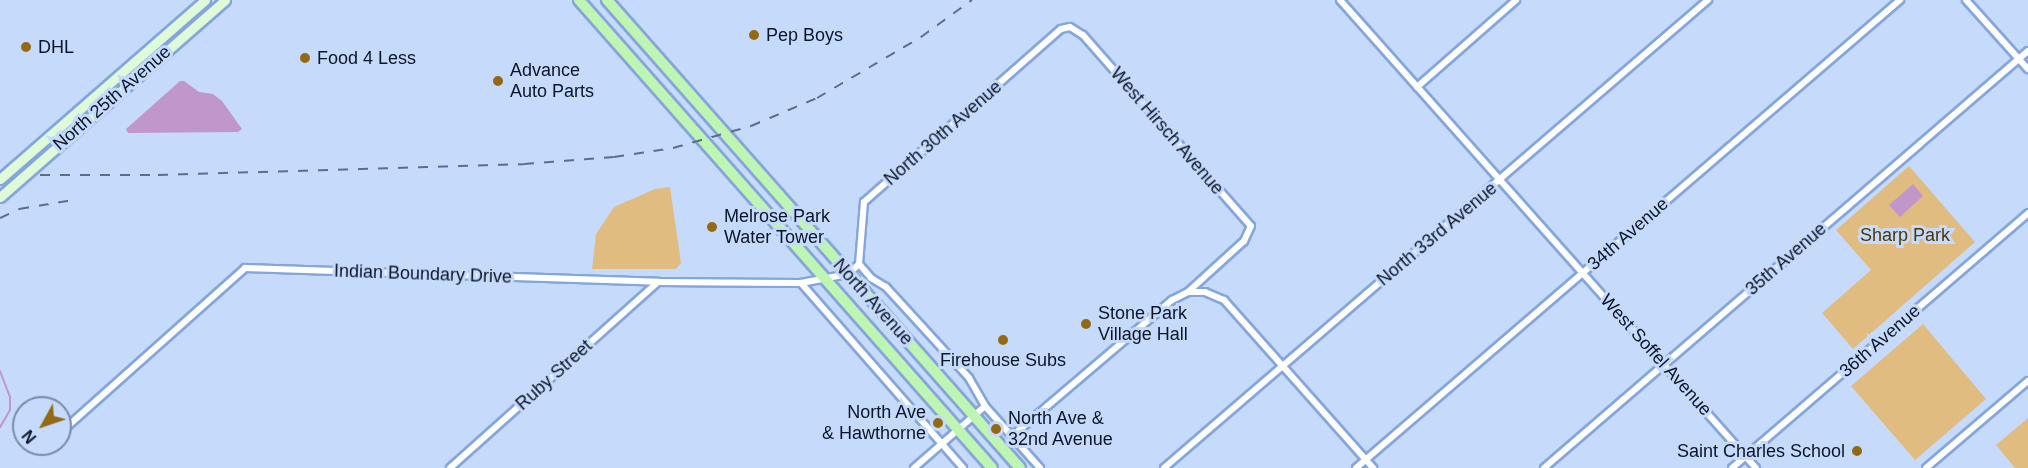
<!DOCTYPE html>
<html>
<head>
<meta charset="utf-8">
<style>
  body { margin:0 }
  #map { position:relative; width:2028px; height:468px; overflow:hidden; background:#c6dafc; font-family:Helvetica,sans-serif }
  div>[style] { position:absolute }
  .green>* { inset:0; background:#e0bc80 }
  .water>* { inset:0; background:#c196cb }
  .stream>* { height:2px; margin:-1px; padding:0 1px; transform-origin:1px; border-radius:1px; background:#c196cb }
  .roads { filter:drop-shadow(2px 0 #85a6db) drop-shadow(-2px 0 #85a6db) drop-shadow(0 2px #85a6db) drop-shadow(0 -2px #85a6db) }
  .minor>* { height:6px; margin:-3px; padding:0 3px; transform-origin:3px; border-radius:3px; background:#fff }
  .primary>* { height:10px; margin:-5px; padding:0 5px; transform-origin:5px; border-radius:5px; background:#bff5b2 }
  .rail>* { height:2px; margin-top:-1px; transform-origin:0; background:repeating-linear-gradient(90deg,#5d6d87 0 10px,transparent 0 20px) }
  .bridges { filter:drop-shadow(2px 0 #85a6db) drop-shadow(-2px 0 #85a6db) drop-shadow(0 2px #85a6db) drop-shadow(0 -2px #85a6db) }
  .secondary-bridge>* { height:9px; margin:-4.5px; padding:0 4.5px; transform-origin:4.5px; border-radius:4.5px; background:#dffad9 }
  .dots>* { width:16px; height:16px; translate:-50% -50%; box-sizing:border-box; border:3px solid #c6dafc; border-radius:50% }
  span { translate:-50% -50%; white-space:nowrap; text-align:center; line-height:1.15; -webkit-text-stroke:6px #c6dafc; paint-order:stroke }
  .poi-label { font-size:18px; color:#091529 }
  .left { translate:0 -50%; text-align:left }
  .right { translate:-100% -50%; text-align:right }
  .street-label { font-size:18px; color:#091529 }
  .park-label { font-size:18px; color:#4e3603 }
  .north { position:absolute; left:12px; top:396px; width:60px; height:60px; box-sizing:border-box; background:#c6dafc; border:2px solid #7a8ba8; border-radius:50%; rotate:230deg; font-size:16px; font-weight:700; line-height:24px; text-align:center; color:#091529 }
  .north::after { content:''; display:block; margin:auto; width:21px; height:27px; background:#936913; clip-path:polygon(50% 0,100% 100%,50% 72%,0 100%) }
</style>
</head>
<body>
<div id="map">
  <div class="green">
    <i style="clip-path:polygon(1909px 166px,1975px 242px,1853px 349px,1822px 313px,1871px 270px,1836px 230px)"></i>
    <i style="clip-path:polygon(670px 187px,681px 263px,676px 269px,592px 269px,596px 234px,614px 207px,655px 189px)"></i>
    <i style="clip-path:polygon(1923px 324px,1986px 399px,1915px 460px,1851px 386px)"></i>
    <i style="clip-path:polygon(2028px 418px,2028px 468px,2015px 468px,1996px 445px)"></i>
  </div>
  <div class="water">
    <i style="clip-path:polygon(180px 81px,184px 81px,199px 92px,213px 94px,222px 101px,242px 129px,238px 132px,128px 133px,126px 129px)"></i>
    <i style="clip-path:polygon(1913px 184px,1923px 196px,1900px 217px,1889px 205px)"></i>
  </div>
  <div class="stream">
    <i style="left:0;top:371px;width:28px;rotate:69deg"></i>
    <i style="left:10px;top:397px;width:13px;rotate:90deg"></i>
    <i style="left:10px;top:410px;width:20px;rotate:120deg"></i>
  </div>
  <div class="roads">
    <div class="minor">
      <i style="left:1340px;top:0;width:626px;rotate:48.37deg"></i>
      <i style="left:1966px;top:0;width:93px;rotate:48.1deg"></i>
      <i style="left:1417px;top:87px;width:132px;rotate:-41.3deg"></i>
      <i style="left:859px;top:264px;width:18px;rotate:49deg"></i>
      <i style="left:871px;top:278px;width:17px;rotate:31deg"></i>
      <i style="left:886px;top:287px;width:123px;rotate:47.6deg"></i>
      <i style="left:969px;top:378px;width:32px;rotate:60deg"></i>
      <i style="left:985px;top:406px;width:83px;rotate:48.4deg"></i>
      <i style="left:801px;top:283px;width:246px;rotate:48.8deg"></i>
      <i style="left:1188px;top:292px;width:17px"></i>
      <i style="left:1205px;top:292px;width:21px;rotate:23deg"></i>
      <i style="left:1224px;top:300px;width:225px;rotate:48.4deg"></i>
      <i style="left:60px;top:433px;width:248px;rotate:-41.7deg"></i>
      <i style="left:245px;top:268px;width:413px;rotate:1.9deg"></i>
      <i style="left:658px;top:282px;width:143px;rotate:0.4deg"></i>
      <i style="left:801px;top:283px;width:48px;rotate:-10.8deg"></i>
      <i style="left:848px;top:274px;width:15px;rotate:-42deg"></i>
      <i style="left:859px;top:264px;width:62px;rotate:-85.4deg"></i>
      <i style="left:864px;top:202px;width:262px;rotate:-41.3deg"></i>
      <i style="left:1061px;top:29px;width:9px;rotate:-13deg"></i>
      <i style="left:1070px;top:27px;width:15px;rotate:32deg"></i>
      <i style="left:1083px;top:35px;width:254px;rotate:48.7deg"></i>
      <i style="left:1251px;top:226px;width:17px;rotate:115deg"></i>
      <i style="left:1244px;top:241px;width:76px;rotate:137.7deg"></i>
      <i style="left:1188px;top:292px;width:18px;rotate:153deg"></i>
      <i style="left:1172px;top:300px;width:210px;rotate:139.6deg"></i>
      <i style="left:46px;top:446px;width:3px;rotate:-45deg"></i>
      <i style="left:450px;top:468px;width:279px;rotate:-41.8deg"></i>
      <i style="left:914px;top:468px;width:94px;rotate:-41.1deg"></i>
      <i style="left:1164px;top:468px;width:718px;rotate:-40.71deg"></i>
      <i style="left:1356px;top:468px;width:718px;rotate:-40.71deg"></i>
      <i style="left:1544px;top:468px;width:639px;rotate:-40.75deg"></i>
      <i style="left:1732px;top:468px;width:391px;rotate:-40.7deg"></i>
      <i style="left:1926px;top:468px;width:134px;rotate:-40.5deg"></i>
    </div>
    <div class="primary">
      <i style="left:579px;top:0;width:624px;rotate:48.57deg"></i>
      <i style="left:607px;top:0;width:624px;rotate:48.57deg"></i>
    </div>
  </div>
  <div class="rail">
    <i style="left:0;top:175px;width:158px"></i>
    <i style="left:158px;top:175px;width:366px;rotate:-1.7deg"></i>
    <i style="left:524px;top:164px;width:90px;rotate:-4.4deg"></i>
    <i style="left:614px;top:157px;width:60px;rotate:-8.7deg"></i>
    <i style="left:673px;top:148px;width:81px;rotate:-15.8deg"></i>
    <i style="left:751px;top:126px;width:72px;rotate:-23deg"></i>
    <i style="left:817px;top:98px;width:121px;rotate:-30.4deg"></i>
    <i style="left:921px;top:37px;width:63px;rotate:-36deg"></i>
    <i style="left:0;top:218px;width:21px;rotate:-25deg"></i>
    <i style="left:19px;top:209px;width:55px;rotate:-9.5deg"></i>
  </div>
  <div class="bridges">
    <div class="secondary-bridge">
      <i style="left:0;top:179px;width:272px;rotate:-41.1deg"></i>
      <i style="left:0;top:197px;width:299px;rotate:-41.2deg"></i>
    </div>
  </div>
  <div class="dots">
    <i style="left:754px;top:35px;background:#936913"></i>
    <i style="left:26px;top:47px;background:#936913"></i>
    <i style="left:305px;top:58px;background:#936913"></i>
    <i style="left:498px;top:81px;background:#936913"></i>
    <i style="left:712px;top:227px;background:#936913"></i>
    <i style="left:1086px;top:324px;background:#936913"></i>
    <i style="left:1003px;top:340px;background:#936913"></i>
    <i style="left:938px;top:423px;background:#936913"></i>
    <i style="left:996px;top:429px;background:#936913"></i>
    <i style="left:1857px;top:451px;background:#936913"></i>
  </div>
  <div class="poi-label">
    <span class="left" style="left:766px;top:35px">Pep Boys</span>
    <span class="left" style="left:38px;top:47px">DHL</span>
    <span class="left" style="left:317px;top:58px">Food 4 Less</span>
    <span class="left" style="left:510px;top:81px">Advance<br>Auto Parts</span>
    <span class="left" style="left:724px;top:227px">Melrose Park<br>Water Tower</span>
    <span class="left" style="left:1098px;top:324px">Stone Park<br>Village Hall</span>
    <span style="left:1003px;top:360px">Firehouse Subs</span>
    <span class="right" style="left:926px;top:423px">North Ave<br>&amp; Hawthorne</span>
    <span class="left" style="left:1008px;top:429px">North Ave &amp;<br>32nd Avenue</span>
    <span class="right" style="left:1845px;top:451px">Saint Charles School</span>
  </div>
  <div class="street-label">
    <span style="left:112px;top:98px;rotate:-41deg">North 25th Avenue</span>
    <span style="left:1167px;top:131px;rotate:49deg">West Hirsch Avenue</span>
    <span style="left:943px;top:133px;rotate:-41deg">North 30th Avenue</span>
    <span style="left:1437px;top:234px;rotate:-40deg">North 33rd Avenue</span>
    <span style="left:1628px;top:234px;rotate:-41deg">34th Avenue</span>
    <span style="left:1786px;top:259px;rotate:-41deg">35th Avenue</span>
    <span style="left:423px;top:274px;rotate:2deg">Indian Boundary Drive</span>
    <span style="left:873px;top:302px;rotate:48deg">North Avenue</span>
    <span style="left:1880px;top:341px;rotate:-41deg">36th Avenue</span>
    <span style="left:1656px;top:355px;rotate:48deg">West Soffel Avenue</span>
    <span style="left:554px;top:375px;rotate:-42deg">Ruby Street</span>
  </div>
  <div class="park-label">
    <span style="left:1905px;top:235px">Sharp Park</span>
  </div>
  <div class="north">N</div>
</div>
</body>
</html>
